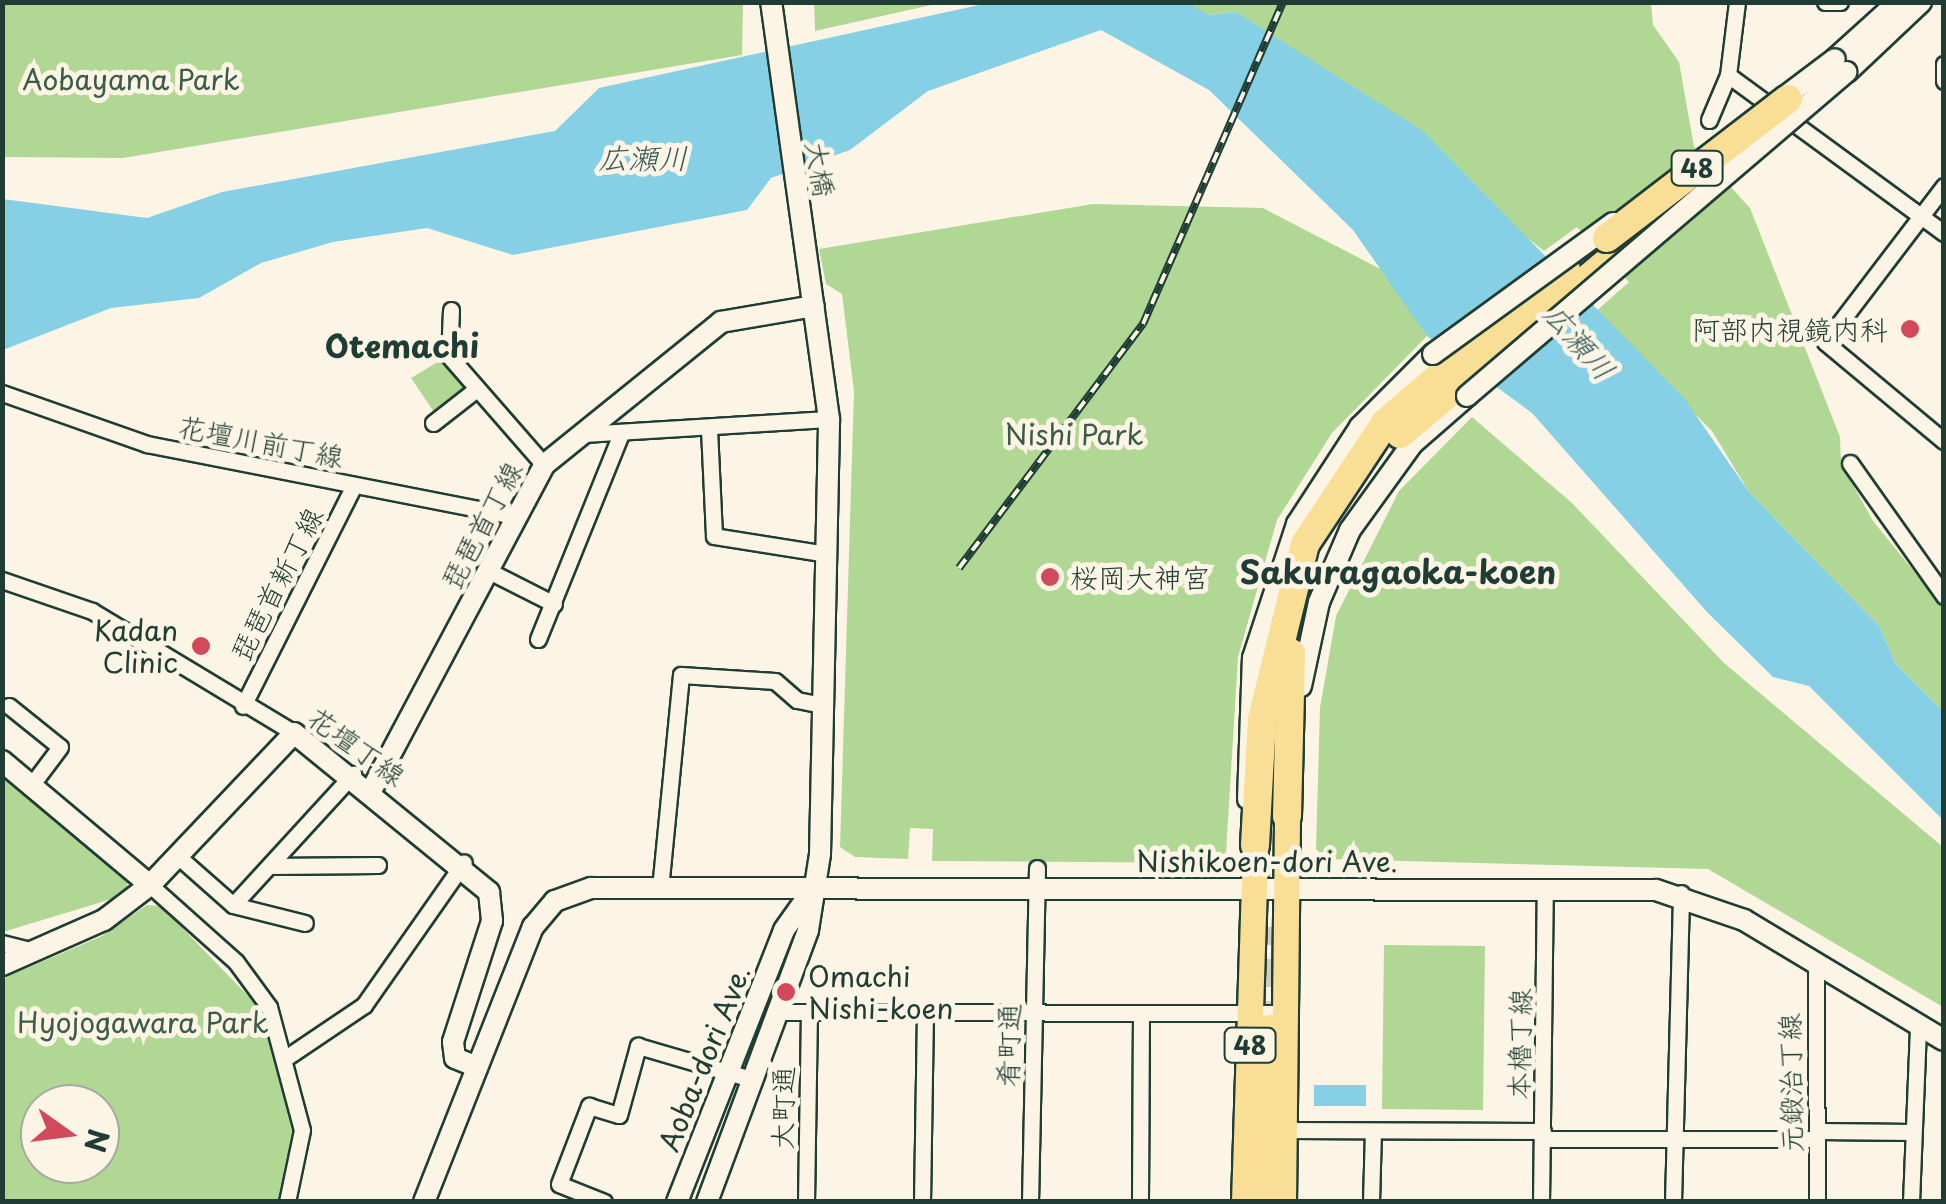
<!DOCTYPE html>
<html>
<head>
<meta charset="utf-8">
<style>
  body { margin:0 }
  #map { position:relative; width:1946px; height:1204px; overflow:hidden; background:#fcf5e5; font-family:"Playpen Sans","Klee One",sans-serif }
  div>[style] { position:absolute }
  .green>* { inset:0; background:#b0d894 }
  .water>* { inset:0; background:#86d0e6 }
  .motorway-tunnel>* { height:28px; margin-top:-14px; transform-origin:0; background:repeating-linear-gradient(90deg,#d0d0c2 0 28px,transparent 0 42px) }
  .roads { filter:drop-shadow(2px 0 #1f3d34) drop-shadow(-2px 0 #1f3d34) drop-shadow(0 2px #1f3d34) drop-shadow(0 -2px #1f3d34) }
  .minor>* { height:15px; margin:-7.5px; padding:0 7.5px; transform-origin:7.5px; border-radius:7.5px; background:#fcf5e5 }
  .tertiary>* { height:20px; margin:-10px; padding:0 10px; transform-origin:10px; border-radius:10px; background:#fcf5e5 }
  .trunk>* { height:25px; margin:-12.5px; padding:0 12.5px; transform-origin:12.5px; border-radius:12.5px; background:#f9df96 }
  .motorway>* { height:28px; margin:-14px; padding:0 14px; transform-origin:14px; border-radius:14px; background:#f9df96 }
  .rail>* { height:8px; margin-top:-4px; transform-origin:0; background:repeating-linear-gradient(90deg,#fcf5e5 0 11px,#1f3d34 0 22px); box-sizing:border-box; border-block:2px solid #1f3d34 }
  .bridges { filter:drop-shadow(2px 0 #1f3d34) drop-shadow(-2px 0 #1f3d34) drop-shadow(0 2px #1f3d34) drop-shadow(0 -2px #1f3d34) }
  .tertiary-bridge>* { height:20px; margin:-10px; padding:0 10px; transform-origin:10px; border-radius:10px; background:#fcf5e5 }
  .motorway-bridge>* { height:28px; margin:-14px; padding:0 14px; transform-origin:14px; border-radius:14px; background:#f9df96 }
  .dots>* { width:28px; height:28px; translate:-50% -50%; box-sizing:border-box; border:5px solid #fcf5e5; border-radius:50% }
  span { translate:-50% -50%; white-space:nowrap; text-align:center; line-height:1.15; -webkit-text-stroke:10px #fcf5e5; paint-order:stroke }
  .shield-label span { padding:2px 8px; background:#fcf5e5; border:2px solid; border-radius:8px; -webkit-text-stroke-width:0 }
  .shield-label { font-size:25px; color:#1f3d34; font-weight:700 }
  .park-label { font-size:28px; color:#3c5c47 }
  .street-label { font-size:28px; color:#1f3d34 }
  .poi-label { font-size:28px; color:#1f3d34 }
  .right { translate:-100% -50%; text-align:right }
  .left { translate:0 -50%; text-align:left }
  .water-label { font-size:30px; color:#345a58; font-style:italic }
  .quarter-label { font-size:32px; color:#1f3d34; font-weight:700 }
  .frame { position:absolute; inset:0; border:5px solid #1f3d34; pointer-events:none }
  .north { position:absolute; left:20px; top:1084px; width:100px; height:100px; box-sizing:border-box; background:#fcf5e5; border:2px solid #a4ab9e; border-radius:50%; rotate:104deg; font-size:28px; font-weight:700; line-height:40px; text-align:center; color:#1f3d34 }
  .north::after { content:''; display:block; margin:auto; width:35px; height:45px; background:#d1495b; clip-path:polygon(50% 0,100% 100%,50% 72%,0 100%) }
</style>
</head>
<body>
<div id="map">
  <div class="green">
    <i style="clip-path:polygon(743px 2px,742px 55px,123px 158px,3px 157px,3px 3px)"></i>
    <i style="clip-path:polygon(814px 2px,940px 2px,940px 3px,815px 31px)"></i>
    <i style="clip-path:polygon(1187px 3px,1651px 3px,1653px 25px,1679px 62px,1694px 147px,1750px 208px,1840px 437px,1841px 463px,1873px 521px,1943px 607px,1943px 711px,1895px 663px,1880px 627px,1749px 492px,1712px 431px,1594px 313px,1629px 282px,1577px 227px,1544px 251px,1236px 12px,1209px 15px)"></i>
    <i style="clip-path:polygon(1093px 204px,1263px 208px,1392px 275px,1427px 336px,1332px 433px,1277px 520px,1238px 657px,1226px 853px,1215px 863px,932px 861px,933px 829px,910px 828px,908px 859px,855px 857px,840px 847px,854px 391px,842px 294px,826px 284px,819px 249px)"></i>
    <i style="clip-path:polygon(446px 357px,467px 390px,436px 415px,411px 378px)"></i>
    <i style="clip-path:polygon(1472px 417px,1572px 503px,1724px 663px,1943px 847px,1943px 1007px,1708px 869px,1326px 859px,1316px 849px,1320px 708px,1336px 616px,1399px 491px)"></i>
    <i style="clip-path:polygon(2px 772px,127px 878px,128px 894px,3px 932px)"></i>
    <i style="clip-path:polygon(evenodd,147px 905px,161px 906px,258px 1006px,295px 1130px,279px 1201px,3px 1201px,2px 979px,102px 936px,147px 905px,40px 1104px,100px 1104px,100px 1164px,40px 1164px,40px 1104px)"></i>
    <i style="clip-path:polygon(1384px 945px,1485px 946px,1483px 1110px,1382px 1109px)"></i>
  </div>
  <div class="water">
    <i style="clip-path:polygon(1187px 2px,1209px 15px,1236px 12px,1423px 131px,1684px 398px,1749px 492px,1880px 627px,1895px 663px,1943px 711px,1943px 820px,1809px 686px,1773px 677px,1707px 612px,1532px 413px,1427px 336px,1353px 230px,1209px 90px,1101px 30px,928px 91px,850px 150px,771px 178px,747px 210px,513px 255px,427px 228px,333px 242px,261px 263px,199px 298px,111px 308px,3px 350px,3px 199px,147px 218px,222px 192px,555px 131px,599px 88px,988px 3px)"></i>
    <i style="clip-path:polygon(1314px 1085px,1366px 1085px,1366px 1106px,1314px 1106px)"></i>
  </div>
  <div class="motorway-tunnel">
    <i style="left:1270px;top:1029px;width:102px;rotate:-87.2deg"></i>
  </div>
  <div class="roads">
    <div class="minor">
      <i style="left:1737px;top:2px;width:74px;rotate:97deg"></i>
      <i style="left:1728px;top:75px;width:268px;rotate:36.2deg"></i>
      <i style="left:1825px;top:2px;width:15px"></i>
      <i style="left:1944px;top:64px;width:17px;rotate:90deg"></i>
      <i style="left:1709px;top:120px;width:49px;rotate:-67.1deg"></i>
      <i style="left:1944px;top:186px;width:196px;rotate:127.3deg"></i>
      <i style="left:1825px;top:342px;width:155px;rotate:39.8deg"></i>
      <i style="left:451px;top:310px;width:46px;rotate:92.5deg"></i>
      <i style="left:449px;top:356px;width:145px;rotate:48.9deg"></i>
      <i style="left:2px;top:393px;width:154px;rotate:19.4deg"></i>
      <i style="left:147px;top:444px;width:375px;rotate:11.1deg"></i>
      <i style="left:433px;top:423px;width:52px;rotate:-38deg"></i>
      <i style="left:709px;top:429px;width:107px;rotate:87.3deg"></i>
      <i style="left:714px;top:536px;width:114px;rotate:9.1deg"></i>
      <i style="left:583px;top:434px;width:246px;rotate:-3.5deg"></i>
      <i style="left:1850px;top:463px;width:163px;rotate:54.7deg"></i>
      <i style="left:487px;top:570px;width:75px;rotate:26.9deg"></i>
      <i style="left:2px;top:580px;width:95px;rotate:19deg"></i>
      <i style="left:92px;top:611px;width:236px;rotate:31.1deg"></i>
      <i style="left:538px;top:639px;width:219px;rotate:-68deg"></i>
      <i style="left:9px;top:706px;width:65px;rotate:38.8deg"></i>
      <i style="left:60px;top:747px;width:50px;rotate:126.9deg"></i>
      <i style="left:243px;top:706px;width:247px;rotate:-63.3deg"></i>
      <i style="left:181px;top:859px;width:69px;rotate:41.5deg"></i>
      <i style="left:233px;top:905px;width:178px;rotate:-47.5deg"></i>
      <i style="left:269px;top:866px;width:109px;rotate:-0.5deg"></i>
      <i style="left:150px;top:885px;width:115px;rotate:41.8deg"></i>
      <i style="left:236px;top:962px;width:56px;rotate:53.7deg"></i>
      <i style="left:269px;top:1007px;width:127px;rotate:75deg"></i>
      <i style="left:302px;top:1130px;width:74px;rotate:101.8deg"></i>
      <i style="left:660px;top:889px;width:215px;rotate:-84.4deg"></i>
      <i style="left:681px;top:675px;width:94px;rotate:3.7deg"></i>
      <i style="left:775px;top:681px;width:29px;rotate:41deg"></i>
      <i style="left:797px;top:700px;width:25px;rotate:11deg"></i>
      <i style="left:233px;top:905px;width:74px;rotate:14deg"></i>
      <i style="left:2px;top:943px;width:32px;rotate:14deg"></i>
      <i style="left:1816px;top:963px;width:239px;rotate:89.8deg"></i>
      <i style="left:780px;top:1012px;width:506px;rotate:0.11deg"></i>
      <i style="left:287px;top:1057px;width:93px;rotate:-34deg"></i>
      <i style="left:364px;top:1005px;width:174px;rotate:-55deg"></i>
      <i style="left:1285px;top:1130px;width:258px;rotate:0.2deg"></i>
      <i style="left:1818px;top:1131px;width:95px;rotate:0.6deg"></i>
      <i style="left:1543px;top:1139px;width:274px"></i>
      <i style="left:604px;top:1202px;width:48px;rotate:-158.2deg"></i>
      <i style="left:559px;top:1184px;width:84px;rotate:-69deg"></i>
      <i style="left:589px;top:1106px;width:31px;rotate:17deg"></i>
      <i style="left:619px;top:1115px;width:72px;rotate:-74.6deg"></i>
      <i style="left:638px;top:1046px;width:121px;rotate:16.3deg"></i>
      <i style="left:806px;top:1202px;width:187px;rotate:-89.1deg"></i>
      <i style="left:922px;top:1202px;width:187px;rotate:-89.1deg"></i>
      <i style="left:1030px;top:1202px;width:334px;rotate:-88.8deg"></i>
      <i style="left:1140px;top:1202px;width:188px;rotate:-89.7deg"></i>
      <i style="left:1371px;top:1202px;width:71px;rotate:-88.4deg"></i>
      <i style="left:1541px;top:1202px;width:315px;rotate:-89.3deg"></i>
      <i style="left:1673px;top:1202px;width:309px;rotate:-88.5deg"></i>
      <i style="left:1911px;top:1202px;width:177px;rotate:-87.7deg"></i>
    </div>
    <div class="tertiary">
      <i style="left:1835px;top:59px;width:85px;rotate:-42.1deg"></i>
      <i style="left:1847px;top:72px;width:102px;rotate:-43.4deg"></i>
      <i style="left:1301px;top:686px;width:86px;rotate:-77.9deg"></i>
      <i style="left:1319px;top:602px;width:78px;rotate:-66.7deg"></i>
      <i style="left:1350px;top:530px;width:106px;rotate:-54.2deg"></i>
      <i style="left:1412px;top:444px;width:73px;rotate:-41.1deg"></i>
      <i style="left:2px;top:761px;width:193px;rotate:40deg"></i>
      <i style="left:372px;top:789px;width:367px;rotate:-62deg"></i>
      <i style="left:544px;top:465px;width:228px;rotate:-38.9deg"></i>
      <i style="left:721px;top:322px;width:94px;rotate:-9.8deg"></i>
      <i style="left:1248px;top:799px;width:141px;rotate:-88deg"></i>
      <i style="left:1253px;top:658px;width:141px;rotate:-71.8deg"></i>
      <i style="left:1297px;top:524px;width:116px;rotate:-57deg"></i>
      <i style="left:1360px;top:427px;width:103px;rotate:-45deg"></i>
      <i style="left:2px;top:965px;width:111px;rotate:-23.8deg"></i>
      <i style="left:104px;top:920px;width:58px;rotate:-37.3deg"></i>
      <i style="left:150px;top:885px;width:209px;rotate:-46.5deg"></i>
      <i style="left:294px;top:733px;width:252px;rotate:39.2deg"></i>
      <i style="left:489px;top:892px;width:29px;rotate:84deg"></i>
      <i style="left:492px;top:921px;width:127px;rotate:107.9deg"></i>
      <i style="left:453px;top:1042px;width:16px;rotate:83deg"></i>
      <i style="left:455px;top:1058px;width:24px;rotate:22deg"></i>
      <i style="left:424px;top:1202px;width:296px;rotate:-68.4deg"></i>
      <i style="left:533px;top:927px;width:34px;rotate:-50deg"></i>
      <i style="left:555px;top:901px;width:38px;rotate:-20deg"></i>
      <i style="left:591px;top:888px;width:1065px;rotate:0.11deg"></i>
      <i style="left:1656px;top:890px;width:93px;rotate:18.8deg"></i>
      <i style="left:1744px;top:920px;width:233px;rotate:31deg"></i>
      <i style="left:677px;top:1202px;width:292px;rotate:-68.5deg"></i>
      <i style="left:784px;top:930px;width:47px;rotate:-54.6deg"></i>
      <i style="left:707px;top:1202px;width:290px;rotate:-69.6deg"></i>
      <i style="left:808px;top:930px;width:77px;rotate:-81deg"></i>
      <i style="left:820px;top:854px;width:435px;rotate:-88.8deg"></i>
      <i style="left:829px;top:419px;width:421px;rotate:-97.9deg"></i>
    </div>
    <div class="trunk">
      <i style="left:1244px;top:1202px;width:357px;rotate:-88.2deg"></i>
      <i style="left:1283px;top:1202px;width:386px;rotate:-89.4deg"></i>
    </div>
    <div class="motorway">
      <i style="left:1567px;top:296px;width:67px;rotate:-40.1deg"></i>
      <i style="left:1400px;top:434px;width:234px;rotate:-40deg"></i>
      <i style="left:1287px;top:816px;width:163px;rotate:-88.6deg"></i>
      <i style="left:1255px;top:845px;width:126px;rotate:-86.8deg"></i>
      <i style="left:1262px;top:719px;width:180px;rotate:-76.2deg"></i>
      <i style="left:1305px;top:544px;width:145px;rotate:-56.5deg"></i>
      <i style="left:1385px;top:423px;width:238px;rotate:-40.7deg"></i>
      <i style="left:1267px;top:1202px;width:173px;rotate:-89deg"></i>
    </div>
  </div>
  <div class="rail">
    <i style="left:959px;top:568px;width:306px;rotate:-53deg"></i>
    <i style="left:1143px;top:324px;width:351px;rotate:-66.5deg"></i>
  </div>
  <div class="bridges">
    <div class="tertiary-bridge">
      <i style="left:1778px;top:102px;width:71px;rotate:-37deg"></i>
      <i style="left:1433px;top:354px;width:223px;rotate:-36deg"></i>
      <i style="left:1467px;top:396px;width:499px;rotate:-40.5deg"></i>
    </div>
    <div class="motorway-bridge">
      <i style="left:1607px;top:238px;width:228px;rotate:-37.5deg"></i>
    </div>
  </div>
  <div class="dots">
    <i style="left:1910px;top:329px;background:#d1495b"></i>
    <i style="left:1050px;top:577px;background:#d1495b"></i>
    <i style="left:201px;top:646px;background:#d1495b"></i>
    <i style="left:786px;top:992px;background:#d1495b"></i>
  </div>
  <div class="shield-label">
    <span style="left:1697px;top:168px">48</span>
    <span style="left:1250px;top:1045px">48</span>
  </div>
  <div class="park-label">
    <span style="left:131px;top:79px">Aobayama Park</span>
    <span style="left:1074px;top:434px">Nishi Park</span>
    <span style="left:143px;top:1022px">Hyojogawara Park</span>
  </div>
  <div class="street-label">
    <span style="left:821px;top:169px;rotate:81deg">大橋</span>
    <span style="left:261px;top:441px;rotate:11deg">花壇川前丁線</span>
    <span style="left:481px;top:525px;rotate:-62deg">琵琶首丁線</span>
    <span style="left:276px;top:584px;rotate:-63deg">琵琶首新丁線</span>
    <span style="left:357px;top:746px;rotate:36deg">花壇丁線</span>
    <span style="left:1267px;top:861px">Nishikoen-dori Ave.</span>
    <span style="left:1519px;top:1044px;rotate:-89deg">本櫓丁線</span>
    <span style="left:1008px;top:1045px;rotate:-89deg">肴町通</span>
    <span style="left:704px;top:1058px;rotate:-68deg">Aoba-dori Ave.</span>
    <span style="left:1790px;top:1083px;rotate:-91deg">元鍛治丁線</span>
    <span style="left:782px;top:1108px;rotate:-89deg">大町通</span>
  </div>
  <div class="poi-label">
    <span class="right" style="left:1888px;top:329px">阿部内視鏡内科</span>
    <span class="left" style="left:1070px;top:577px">桜岡大神宮</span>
    <span class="right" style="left:178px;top:646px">Kadan<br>Clinic</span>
    <span class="left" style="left:808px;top:992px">Omachi<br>Nishi-koen</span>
  </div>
  <div class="water-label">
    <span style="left:643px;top:157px">広瀬川</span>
    <span style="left:1580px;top:341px;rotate:49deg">広瀬川</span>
  </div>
  <div class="quarter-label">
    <span style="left:402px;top:345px">Otemachi</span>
    <span style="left:1398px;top:571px">Sakuragaoka-koen</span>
  </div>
  <div class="frame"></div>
  <div class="north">N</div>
</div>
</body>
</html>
